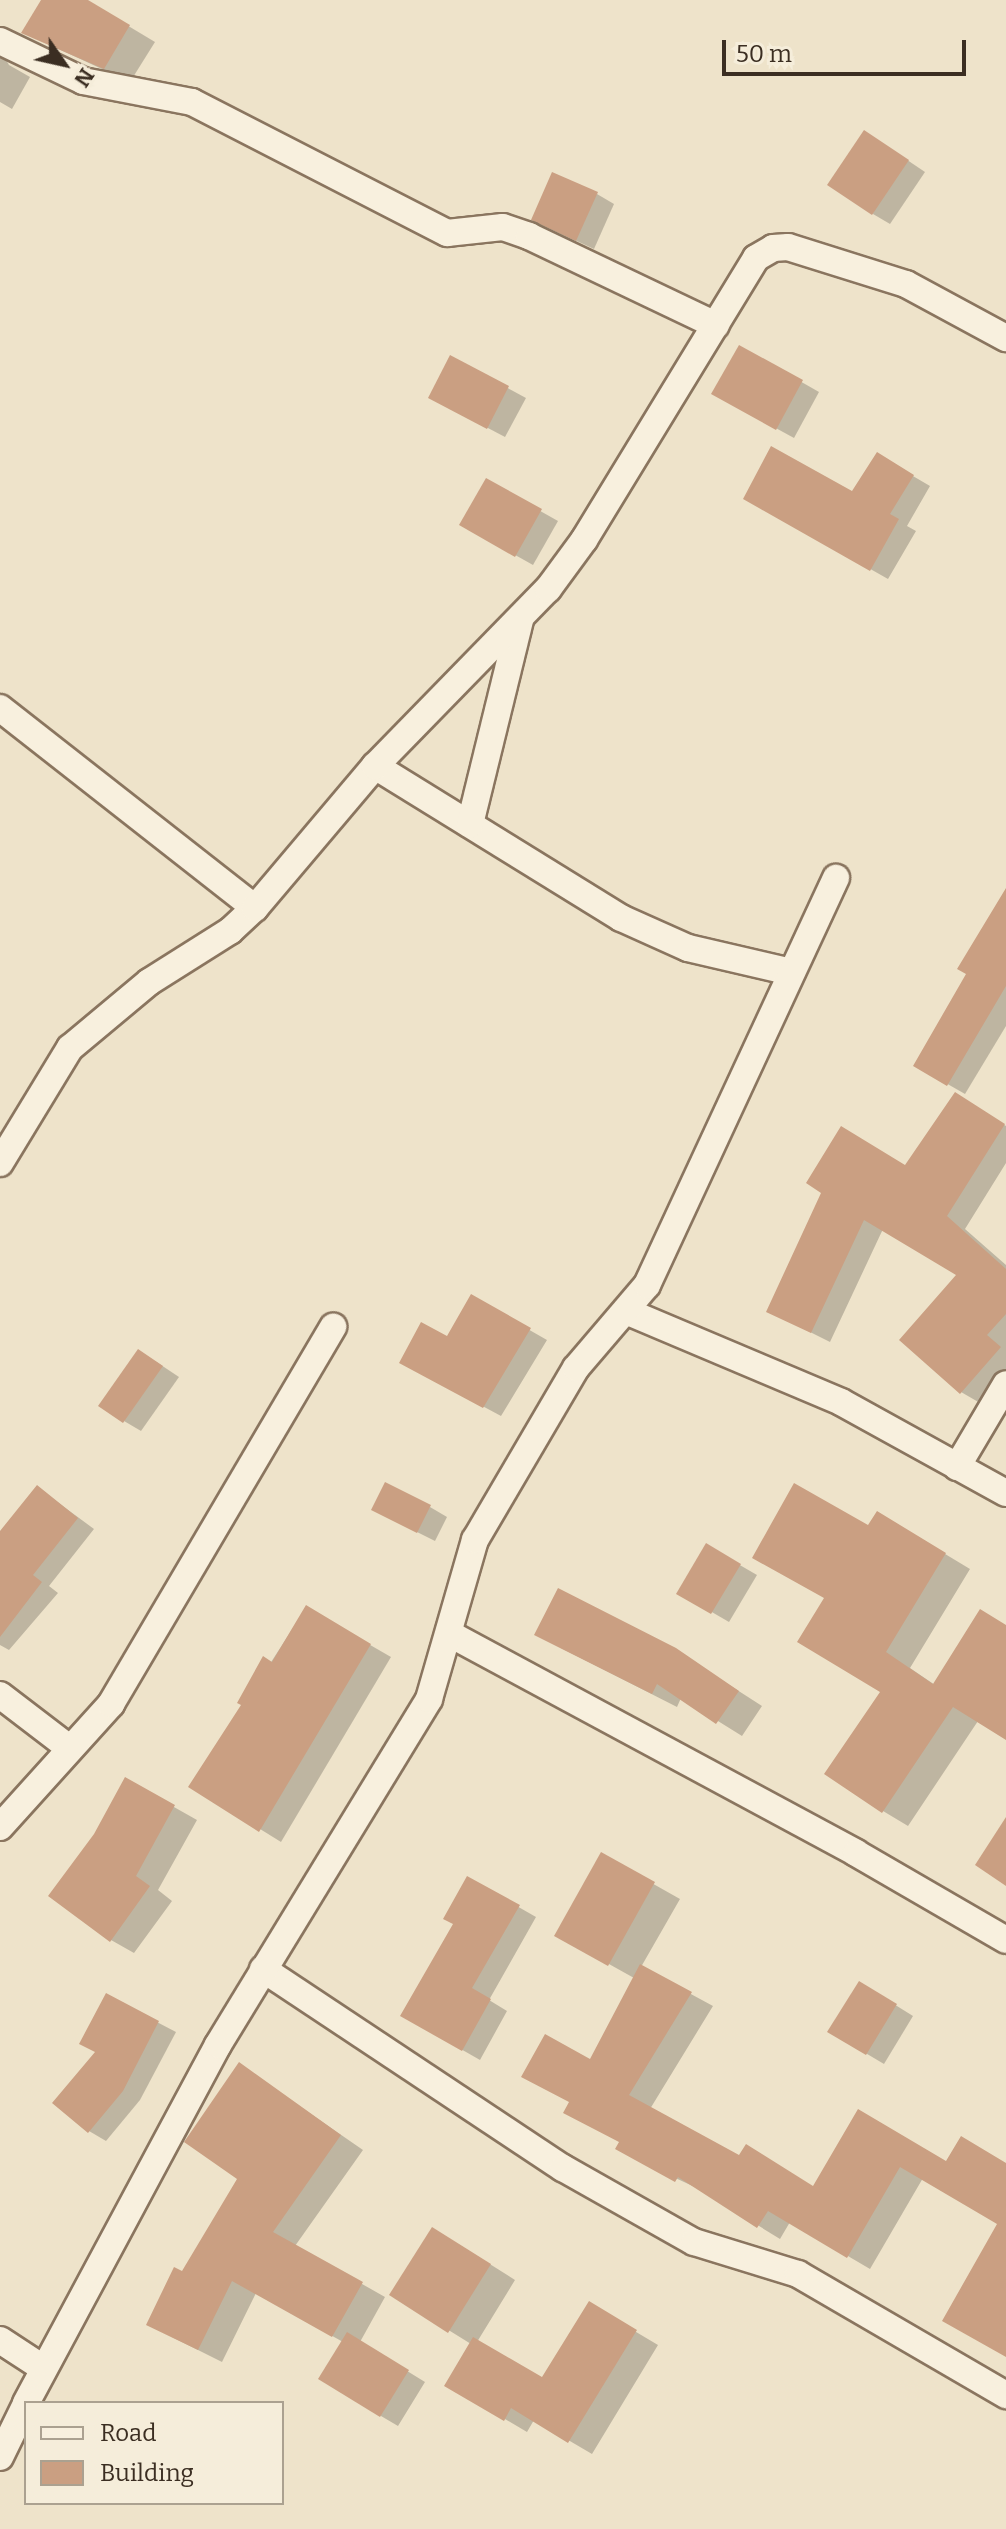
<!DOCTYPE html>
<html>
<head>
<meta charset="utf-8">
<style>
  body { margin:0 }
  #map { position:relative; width:1006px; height:2529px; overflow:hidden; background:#eee3ca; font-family:Bitter,serif }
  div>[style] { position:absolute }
  .shadow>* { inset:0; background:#0003 }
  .building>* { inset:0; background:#ca9f82 }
  .roads { filter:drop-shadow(2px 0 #8a755f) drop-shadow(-2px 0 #8a755f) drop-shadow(0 2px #8a755f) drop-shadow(0 -2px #8a755f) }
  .minor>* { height:26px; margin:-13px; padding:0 13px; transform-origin:13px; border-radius:13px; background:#f8f0de }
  span { translate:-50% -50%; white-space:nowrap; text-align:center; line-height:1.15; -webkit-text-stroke:8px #f5edda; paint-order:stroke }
  .legend { position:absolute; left:24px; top:2401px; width:260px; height:104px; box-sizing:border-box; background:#f5edda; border:2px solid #aba190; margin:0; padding:10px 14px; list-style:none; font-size:24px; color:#3b2e22 }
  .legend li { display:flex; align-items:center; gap:16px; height:40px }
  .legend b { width:40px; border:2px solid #aba190 }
  .north { position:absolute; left:24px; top:24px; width:80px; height:80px; -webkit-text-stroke:6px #f5edda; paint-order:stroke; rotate:124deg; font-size:22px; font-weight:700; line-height:32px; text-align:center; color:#3b2e22 }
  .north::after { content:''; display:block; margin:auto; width:28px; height:36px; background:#3b2e22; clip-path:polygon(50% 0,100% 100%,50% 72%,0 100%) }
  .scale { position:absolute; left:722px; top:40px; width:244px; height:36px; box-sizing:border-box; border:4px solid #3b2e22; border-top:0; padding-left:10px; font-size:24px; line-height:28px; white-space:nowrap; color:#3b2e22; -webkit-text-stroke:6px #f5edda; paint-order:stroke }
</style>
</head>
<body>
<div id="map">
  <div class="shadow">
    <i style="clip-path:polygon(44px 0,85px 0,155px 42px,130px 82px,24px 33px)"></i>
    <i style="clip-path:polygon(0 49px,9px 65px,30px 77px,12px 109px,0 102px)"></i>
    <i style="clip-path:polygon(882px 143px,925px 172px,890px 224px,873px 214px)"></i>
    <i style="clip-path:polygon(597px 194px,614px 204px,594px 249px,551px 229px)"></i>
    <i style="clip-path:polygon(740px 347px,819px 392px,794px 438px,714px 394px)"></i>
    <i style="clip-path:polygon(451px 357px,526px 398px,505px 437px,448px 407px)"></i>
    <i style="clip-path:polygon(877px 455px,930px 486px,907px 526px,916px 531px,888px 579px,745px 498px,853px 494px)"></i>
    <i style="clip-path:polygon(487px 481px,558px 521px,533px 565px,462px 525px)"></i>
    <i style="clip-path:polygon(1006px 911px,1006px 1026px,965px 1094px,916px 1066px)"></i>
    <i style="clip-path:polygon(974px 1106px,1006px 1126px,1006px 1163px,965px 1229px,1006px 1265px,1006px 1373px,980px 1403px,961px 1392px,959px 1275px,883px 1229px,830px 1342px,768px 1311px,906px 1167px)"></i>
    <i style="clip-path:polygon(472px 1297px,547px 1340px,501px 1416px,419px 1372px,448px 1339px)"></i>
    <i style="clip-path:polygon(155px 1361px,179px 1377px,141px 1431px,124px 1421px)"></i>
    <i style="clip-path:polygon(37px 1487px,94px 1529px,49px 1586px,58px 1593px,9px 1650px,0 1645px,0 1534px)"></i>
    <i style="clip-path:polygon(430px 1507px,447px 1517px,435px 1541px,391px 1519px)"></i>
    <i style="clip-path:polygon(869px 1528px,902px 1528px,970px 1569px,910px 1668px,935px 1685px,1006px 1626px,1006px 1738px,978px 1721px,908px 1826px,883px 1811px,882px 1692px)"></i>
    <i style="clip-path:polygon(707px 1546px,757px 1575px,729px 1622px,679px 1593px)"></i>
    <i style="clip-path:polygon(306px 1608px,391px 1657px,281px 1842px,191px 1786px)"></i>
    <i style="clip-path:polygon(561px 1648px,675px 1650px,762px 1706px,742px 1736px,681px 1698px,677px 1707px)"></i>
    <i style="clip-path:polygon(126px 1780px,197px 1820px,158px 1890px,172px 1901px,134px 1953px,111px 1940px,95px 1835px)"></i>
    <i style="clip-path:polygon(602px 1855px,680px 1899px,641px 1967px,713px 2006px,650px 2109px,740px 2158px,814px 2188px,858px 2112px,947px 2164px,1006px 2165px,1006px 2355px,999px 2223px,923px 2178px,870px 2269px,790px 2222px,780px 2239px,699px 2189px,639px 2161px,621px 2143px,590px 2061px,634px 1978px,557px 1935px)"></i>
    <i style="clip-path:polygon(468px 1878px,536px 1917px,489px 2000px,507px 2011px,480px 2060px,403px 2016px,456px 1924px)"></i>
    <i style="clip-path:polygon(860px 1983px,913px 2016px,884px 2064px,830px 2032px)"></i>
    <i style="clip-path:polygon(107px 1996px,176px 2032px,140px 2100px,106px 2141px,89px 2131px)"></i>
    <i style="clip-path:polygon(240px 2065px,363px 2150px,295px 2246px,385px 2297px,360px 2342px,425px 2382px,398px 2426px,381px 2416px,343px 2342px,256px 2293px,222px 2362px,172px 2337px,183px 2273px,239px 2179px)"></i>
    <i style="clip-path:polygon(458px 2244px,515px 2280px,477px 2342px,543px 2380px,589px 2304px,658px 2345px,592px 2454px,534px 2420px,527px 2432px,447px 2385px,471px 2344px,392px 2295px)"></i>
  </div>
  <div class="building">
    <i style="clip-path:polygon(41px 0,88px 0,130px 25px,104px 69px,21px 33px)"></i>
    <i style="clip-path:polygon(864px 130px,909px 160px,872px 215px,827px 185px)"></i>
    <i style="clip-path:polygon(552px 172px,598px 192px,576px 241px,531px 220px)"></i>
    <i style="clip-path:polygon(739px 345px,803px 380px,776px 430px,711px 394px)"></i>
    <i style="clip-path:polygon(450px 355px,509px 386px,487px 429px,428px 398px)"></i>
    <i style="clip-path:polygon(771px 446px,852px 491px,877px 452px,914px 475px,890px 514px,899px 519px,870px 571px,743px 499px)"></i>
    <i style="clip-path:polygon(486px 478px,542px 509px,515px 557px,459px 525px)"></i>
    <i style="clip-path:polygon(1006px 888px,1006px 986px,947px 1086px,913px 1066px,966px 974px,957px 969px)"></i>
    <i style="clip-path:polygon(955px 1092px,1005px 1124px,947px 1216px,1006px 1269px,1006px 1314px,987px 1335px,1001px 1347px,960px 1394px,899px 1340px,956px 1275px,864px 1220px,811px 1333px,766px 1312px,821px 1193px,806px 1183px,841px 1126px,905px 1165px)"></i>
    <i style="clip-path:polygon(471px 1294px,531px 1328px,483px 1408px,399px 1363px,421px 1322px,447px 1336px)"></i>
    <i style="clip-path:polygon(138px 1349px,163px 1366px,123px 1423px,98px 1406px)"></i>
    <i style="clip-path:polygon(385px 1482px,431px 1505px,417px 1533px,371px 1510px)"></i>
    <i style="clip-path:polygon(794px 1483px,868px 1525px,877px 1511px,946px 1553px,886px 1652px,933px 1684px,980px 1609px,1006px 1625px,1006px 1740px,953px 1707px,882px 1813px,824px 1774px,880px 1692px,797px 1642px,824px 1598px,752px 1558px)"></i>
    <i style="clip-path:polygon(37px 1485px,78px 1518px,33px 1575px,42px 1582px,0 1637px,0 1531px)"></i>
    <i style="clip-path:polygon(706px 1543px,741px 1564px,711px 1614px,676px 1594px)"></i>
    <i style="clip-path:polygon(558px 1588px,676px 1648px,739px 1691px,716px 1724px,657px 1684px,652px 1694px,534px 1635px)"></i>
    <i style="clip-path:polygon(306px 1605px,371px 1644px,259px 1832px,188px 1787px,241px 1705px,237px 1703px,263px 1656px,272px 1662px)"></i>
    <i style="clip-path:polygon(125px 1777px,175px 1805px,136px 1876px,150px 1886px,110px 1942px,48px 1896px,94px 1834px)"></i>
    <i style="clip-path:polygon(1006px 1817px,1006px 1886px,975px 1865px)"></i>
    <i style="clip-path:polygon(601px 1852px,655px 1882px,608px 1966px,554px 1936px)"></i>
    <i style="clip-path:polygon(467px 1876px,520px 1905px,472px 1988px,491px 1999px,462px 2051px,400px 2016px,453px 1924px,443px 1919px)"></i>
    <i style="clip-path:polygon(640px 1964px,692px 1992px,629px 2095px,739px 2155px,746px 2144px,813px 2186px,858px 2109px,946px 2161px,961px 2136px,1006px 2163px,1006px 2357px,942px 2321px,997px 2224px,900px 2167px,847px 2258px,768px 2211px,757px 2228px,678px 2177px,675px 2182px,615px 2149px,619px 2142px,563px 2113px,569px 2102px,521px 2077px,545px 2034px,590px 2059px)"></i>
    <i style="clip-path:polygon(859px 1981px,897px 2004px,866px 2055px,827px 2032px)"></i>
    <i style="clip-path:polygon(106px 1993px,159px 2021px,123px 2091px,88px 2133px,52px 2103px,95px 2052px,79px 2044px)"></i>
    <i style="clip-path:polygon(239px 2062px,341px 2135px,273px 2232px,363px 2282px,332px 2337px,232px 2281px,198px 2350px,146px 2325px,174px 2267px,182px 2271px,237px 2179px,184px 2142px)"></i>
    <i style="clip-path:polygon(432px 2227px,491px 2264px,448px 2333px,389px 2295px)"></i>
    <i style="clip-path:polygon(589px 2301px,637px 2330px,568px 2443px,511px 2408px,504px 2421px,444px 2386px,473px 2337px,542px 2377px)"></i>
    <i style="clip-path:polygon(347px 2332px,409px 2370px,380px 2417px,318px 2379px)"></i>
  </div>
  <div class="roads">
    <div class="minor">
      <i style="left:0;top:41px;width:92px;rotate:25.7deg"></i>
      <i style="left:83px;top:81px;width:111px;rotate:10.9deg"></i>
      <i style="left:192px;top:102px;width:287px;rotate:27.2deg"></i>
      <i style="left:447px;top:233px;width:56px;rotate:-6.1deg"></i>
      <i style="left:503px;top:227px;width:28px;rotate:19deg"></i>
      <i style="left:529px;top:236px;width:207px;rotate:25.5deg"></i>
      <i style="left:0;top:708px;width:324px;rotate:38.1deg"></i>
      <i style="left:375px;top:766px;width:289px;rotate:31.7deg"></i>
      <i style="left:621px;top:918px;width:73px;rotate:24.1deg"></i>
      <i style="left:688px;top:948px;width:106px;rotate:13.1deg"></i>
      <i style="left:470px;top:824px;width:210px;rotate:-76.2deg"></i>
      <i style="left:0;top:1163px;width:135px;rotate:-58.7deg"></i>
      <i style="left:70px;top:1048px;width:103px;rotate:-39.9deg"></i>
      <i style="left:149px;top:982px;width:96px;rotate:-32.2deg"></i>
      <i style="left:230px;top:931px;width:34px;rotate:-43deg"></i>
      <i style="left:255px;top:908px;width:186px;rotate:-49.8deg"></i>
      <i style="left:375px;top:766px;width:248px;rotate:-45.7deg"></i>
      <i style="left:548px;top:589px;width:61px;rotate:-53.7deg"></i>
      <i style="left:584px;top:540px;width:330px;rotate:-58.6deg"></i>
      <i style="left:756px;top:258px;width:20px;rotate:-30deg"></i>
      <i style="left:773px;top:248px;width:15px;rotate:-4deg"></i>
      <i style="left:788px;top:247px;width:124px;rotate:17.4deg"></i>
      <i style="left:906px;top:284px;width:114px;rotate:28.4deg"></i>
      <i style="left:626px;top:1311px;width:233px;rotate:22.9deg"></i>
      <i style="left:841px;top:1402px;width:188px;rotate:28.9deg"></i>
      <i style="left:957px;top:1467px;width:96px;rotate:-59.4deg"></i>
      <i style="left:450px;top:1634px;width:461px;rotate:28.3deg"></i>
      <i style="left:856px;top:1853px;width:173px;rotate:30.1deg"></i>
      <i style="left:0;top:1695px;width:86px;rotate:37.4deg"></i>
      <i style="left:0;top:1827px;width:166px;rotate:-47.9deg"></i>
      <i style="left:111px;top:1704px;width:438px;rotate:-59.5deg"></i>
      <i style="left:263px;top:1969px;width:360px;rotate:33.6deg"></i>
      <i style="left:563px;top:2168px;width:150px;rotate:29.5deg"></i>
      <i style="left:694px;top:2242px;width:109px;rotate:17.1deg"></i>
      <i style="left:798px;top:2274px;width:241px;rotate:30.2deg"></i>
      <i style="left:0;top:2340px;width:51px;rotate:33.1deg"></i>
      <i style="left:26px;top:2403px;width:406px;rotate:-61.8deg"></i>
      <i style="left:218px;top:2045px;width:405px;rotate:-58.6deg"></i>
      <i style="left:429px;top:1699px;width:166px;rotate:-73.9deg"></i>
      <i style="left:475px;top:1540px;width:199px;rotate:-59.6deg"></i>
      <i style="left:576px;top:1368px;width:109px;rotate:-49.5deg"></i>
      <i style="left:647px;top:1285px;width:449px;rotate:-65.1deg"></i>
      <i style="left:0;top:2457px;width:59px;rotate:-63.9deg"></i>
    </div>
  </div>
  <ul class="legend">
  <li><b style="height:10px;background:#f8f0de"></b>Road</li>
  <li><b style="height:22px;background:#ca9f82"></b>Building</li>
  </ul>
  <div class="north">N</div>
  <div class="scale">50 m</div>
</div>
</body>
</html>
